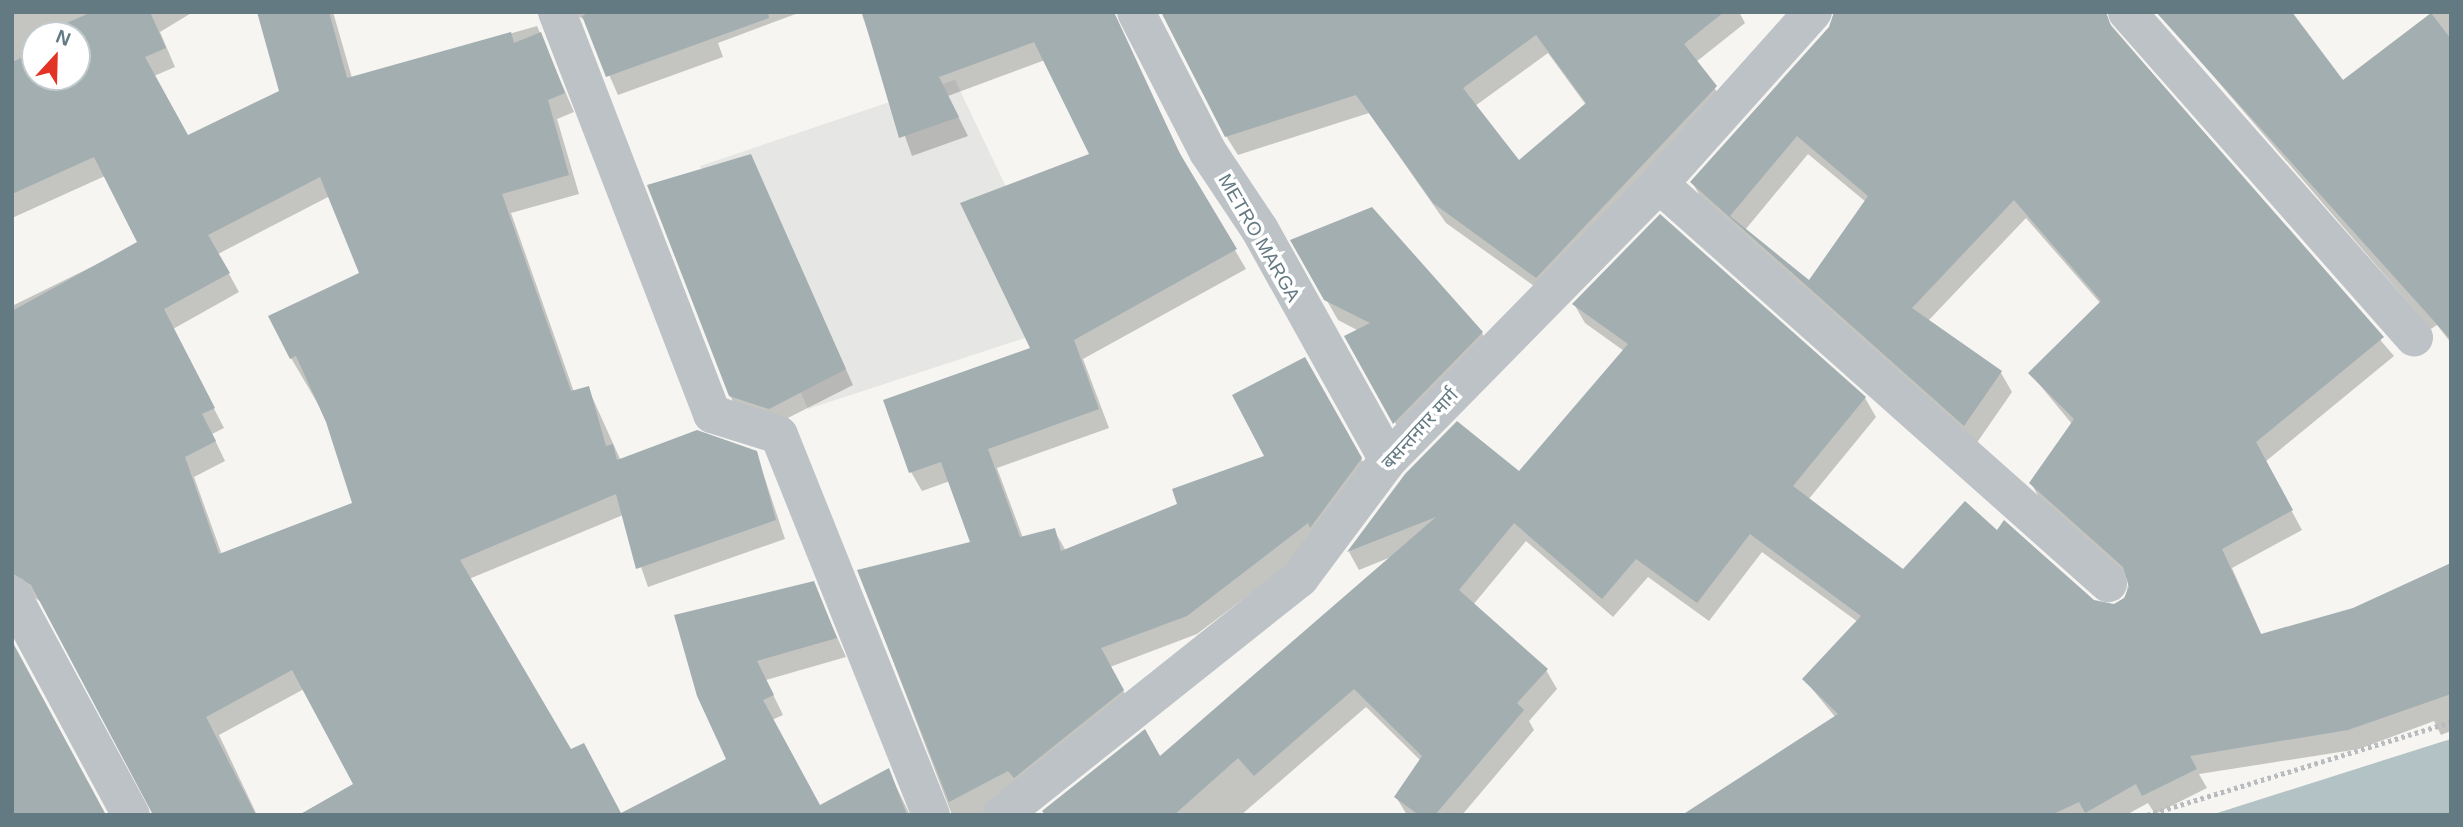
<!DOCTYPE html>
<html>
<head>
<meta charset="utf-8">
<style>
  body { margin:0 }
  #map { position:relative; width:2463px; height:827px; overflow:hidden; background:#f6f5f2; font-family:Arial,"Noto Sans Devanagari",sans-serif }
  div>[style] { position:absolute }
  .built>* { inset:0; background:#e6e7e5 }
  .water>* { inset:0; background:#b3c3c5 }
  .shadow>* { inset:0; background:#0003 }
  .building>* { inset:0; background:#a3aeb1 }
  .path>* { height:4.5px; margin-top:-2.25px; transform-origin:0; background:repeating-linear-gradient(90deg,#b8bcbe 0 3.5px,transparent 0 7px) }
  .minor>* { height:38px; margin:-19px; padding:0 19px; transform-origin:19px; border-radius:19px; background:#bcc2c5 }
  span { translate:-50% -50%; white-space:nowrap; text-align:center; line-height:1.15; -webkit-text-stroke:7px #fff; paint-order:stroke }
  .street-label { font-size:19px; color:#647a83 }
  .frame { position:absolute; inset:0; border:14px solid #647a83; pointer-events:none }
  .north { position:absolute; left:21px; top:21px; width:70px; height:70px; box-sizing:border-box; background:#fff; border:2px solid #c1cacd; border-radius:50%; rotate:22deg; font-size:19px; font-weight:700; line-height:28px; text-align:center; color:#647a83 }
  .north::after { content:''; display:block; margin:auto; width:24px; height:32px; background:#e33324; clip-path:polygon(50% 0,100% 100%,50% 72%,0 100%) }
</style>
</head>
<body>
<div id="map">
  <div class="built">
    <i style="clip-path:polygon(955px 80px,1071px 323px,808px 409px,700px 166px)"></i>
  </div>
  <div class="water">
    <i style="clip-path:polygon(2451px 739px,2451px 815px,2211px 815px,2441px 742px)"></i>
  </div>
  <div class="shadow">
    <i style="clip-path:polygon(evenodd,12px 12px,193px 12px,160px 32px,175px 67px,154px 76px,187px 137px,281px 92px,259px 12px,333px 12px,352px 78px,537px 26px,574px 112px,557px 119px,579px 194px,511px 213px,574px 392px,588px 388px,621px 461px,756px 452px,785px 539px,648px 587px,623px 515px,469px 579px,571px 752px,621px 815px,299px 815px,355px 784px,304px 689px,219px 735px,257px 815px,152px 815px,152px 804px,43px 603px,25px 592px,12px 595px,12px 306px,140px 243px,105px 176px,12px 218px,12px 12px,35px 35px,77px 35px,77px 77px,35px 77px,35px 35px,12px 12px,330px 196px,361px 274px,291px 358px,328px 421px,354px 504px,222px 555px,194px 477px,225px 461px,212px 434px,224px 428px,173px 329px,239px 292px,218px 254px,330px 196px)"></i>
    <i style="clip-path:polygon(571px 12px,801px 12px,718px 43px,723px 57px,618px 95px,585px 20px)"></i>
    <i style="clip-path:polygon(861px 12px,1092px 12px,1133px 56px,1188px 170px,1246px 269px,1083px 359px,1109px 428px,997px 468px,1023px 538px,1054px 530px,1066px 551px,1179px 505px,1266px 457px,1305px 359px,1372px 478px,1320px 541px,1197px 634px,1110px 667px,1134px 710px,1002px 815px,952px 815px,859px 572px,972px 544px,950px 481px,922px 491px,911px 472px,1032px 349px,1091px 154px,1045px 60px,948px 96px,968px 136px,912px 156px)"></i>
    <i style="clip-path:polygon(evenodd,1201px 12px,1739px 12px,1745px 23px,1696px 62px,1727px 106px,1548px 296px,1446px 223px,1369px 113px,1238px 155px,1226px 136px,1201px 12px,1548px 53px,1586px 105px,1518px 162px,1475px 106px,1548px 53px)"></i>
    <i style="clip-path:polygon(evenodd,2100px 12px,2394px 356px,2265px 462px,2302px 530px,2232px 568px,2262px 636px,2354px 610px,2451px 563px,2451px 731px,2441px 735px,2434px 721px,2359px 749px,2199px 774px,2207px 788px,2155px 814px,2148px 803px,2126px 815px,1688px 815px,1836px 718px,1804px 679px,1858px 622px,1762px 552px,1709px 621px,1648px 577px,1613px 617px,1526px 541px,1473px 605px,1546px 670px,1557px 689px,1529px 721px,1534px 730px,1462px 815px,1407px 815px,1396px 797px,1421px 761px,1366px 707px,1241px 815px,1040px 815px,1145px 732px,1160px 759px,1391px 557px,1359px 570px,1349px 552px,1406px 475px,1519px 473px,1624px 351px,1585px 323px,1574px 304px,1865px 398px,1876px 417px,1808px 500px,1903px 571px,1997px 532px,2093px 601px,2115px 606px,2125px 599px,2129px 580px,2042px 503px,2031px 483px,2072px 424px,2030px 373px,2101px 304px,2026px 218px,1928px 321px,2001px 373px,2012px 392px,1976px 444px,1703px 201px,1692px 182px,1831px 27px,2100px 12px,1808px 154px,1866px 202px,1810px 282px,1745px 230px,1808px 154px)"></i>
    <i style="clip-path:polygon(2435px 12px,2451px 12px,2451px 343px,2437px 325px,2431px 329px,2171px 27px,2342px 83px)"></i>
    <i style="clip-path:polygon(750px 156px,853px 385px,778px 423px,739px 411px,730px 396px)"></i>
    <i style="clip-path:polygon(1293px 241px,1482px 333px,1494px 353px,1406px 442px,1347px 337px,1359px 331px,1338px 320px)"></i>
    <i style="clip-path:polygon(813px 583px,846px 657px,766px 680px,783px 715px,772px 720px,820px 807px,888px 770px,910px 815px,622px 815px,728px 760px,699px 695px)"></i>
  </div>
  <div class="building">
    <i style="clip-path:polygon(evenodd,92px 12px,150px 12px,166px 48px,145px 57px,188px 135px,279px 91px,257px 12px,329px 12px,347px 78px,511px 32px,514px 43px,541px 32px,565px 93px,548px 100px,569px 175px,502px 194px,571px 391px,589px 386px,606px 446px,613px 444px,617px 460px,697px 430px,757px 451px,776px 520px,636px 569px,616px 494px,460px 560px,571px 749px,584px 743px,621px 813px,726px 759px,697px 696px,674px 615px,814px 581px,837px 638px,757px 661px,774px 695px,763px 700px,820px 805px,889px 768px,907px 815px,299px 815px,353px 784px,292px 670px,206px 717px,256px 815px,153px 815px,31px 585px,12px 573px,12px 311px,137px 242px,94px 157px,12px 194px,12px 62px,35px 52px,35px 77px,77px 77px,77px 35px,58px 35px,55px 28px,92px 12px,320px 177px,359px 273px,268px 316px,290px 359px,296px 356px,326px 422px,352px 503px,219px 554px,185px 457px,216px 441px,202px 414px,215px 408px,164px 309px,230px 273px,208px 235px,320px 177px)"></i>
    <i style="clip-path:polygon(590px 12px,768px 12px,769px 18px,606px 77px,582px 16px)"></i>
    <i style="clip-path:polygon(862px 12px,1114px 12px,1179px 152px,1237px 249px,1074px 340px,1099px 409px,988px 449px,1020px 537px,1055px 528px,1061px 551px,1177px 504px,1172px 489px,1264px 456px,1232px 395px,1305px 357px,1362px 458px,1310px 528px,1308px 523px,1187px 616px,1101px 648px,1124px 690px,1014px 778px,1008px 771px,949px 802px,857px 570px,970px 542px,941px 462px,909px 473px,883px 400px,1030px 348px,960px 203px,1089px 154px,1034px 42px,939px 77px,959px 117px,899px 138px)"></i>
    <i style="clip-path:polygon(evenodd,1161px 12px,1724px 12px,1684px 44px,1717px 86px,1536px 278px,1433px 203px,1356px 95px,1225px 137px,1161px 12px,1536px 35px,1586px 103px,1519px 160px,1463px 88px,1536px 35px)"></i>
    <i style="clip-path:polygon(evenodd,1834px 12px,2106px 12px,2111px 26px,2384px 337px,2256px 442px,2293px 510px,2222px 549px,2261px 634px,2353px 608px,2451px 563px,2451px 694px,2348px 730px,2190px 756px,2197px 769px,2142px 796px,2136px 784px,2085px 813px,2079px 802px,2051px 815px,1682px 815px,1838px 714px,1802px 679px,1861px 616px,1750px 534px,1697px 603px,1636px 559px,1602px 599px,1514px 523px,1459px 590px,1548px 669px,1517px 703px,1524px 710px,1435px 815px,1419px 815px,1394px 797px,1422px 756px,1354px 689px,1254px 776px,1238px 758px,1174px 815px,1046px 815px,1042px 811px,1145px 729px,1160px 756px,1436px 517px,1347px 552px,1405px 474px,1457px 421px,1519px 471px,1628px 344px,1572px 304px,1660px 214px,1866px 397px,1793px 486px,1903px 569px,1965px 501px,1997px 530px,2004px 520px,2094px 600px,2114px 604px,2124px 598px,2129px 587px,2123px 567px,2029px 483px,2074px 419px,2028px 373px,2101px 301px,2014px 200px,1912px 308px,2002px 371px,1964px 426px,1690px 182px,1829px 27px,1834px 12px,1797px 136px,1868px 196px,1809px 280px,1730px 216px,1797px 136px)"></i>
    <i style="clip-path:polygon(2156px 12px,2292px 12px,2343px 80px,2431px 13px,2451px 39px,2451px 340px)"></i>
    <i style="clip-path:polygon(751px 154px,846px 369px,769px 409px,729px 396px,647px 185px)"></i>
    <i style="clip-path:polygon(1372px 207px,1483px 332px,1393px 424px,1344px 336px,1370px 323px,1324px 300px,1290px 240px)"></i>
    <i style="clip-path:polygon(12px 641px,106px 815px,12px 815px)"></i>
  </div>
  <div class="path">
    <i style="left:2147px;top:815px;width:318px;rotate:-17deg"></i>
  </div>
  <div class="minor">
    <i style="left:557px;top:12px;width:431px;rotate:68.9deg"></i>
    <i style="left:712px;top:414px;width:70px;rotate:17.4deg"></i>
    <i style="left:779px;top:435px;width:409px;rotate:68.2deg"></i>
    <i style="left:1136px;top:12px;width:157px;rotate:62.8deg"></i>
    <i style="left:1208px;top:152px;width:94px;rotate:56.3deg"></i>
    <i style="left:1260px;top:230px;width:263px;rotate:60.9deg"></i>
    <i style="left:2127px;top:12px;width:434px;rotate:48.6deg"></i>
    <i style="left:1659px;top:184px;width:601px;rotate:41.63deg"></i>
    <i style="left:12px;top:595px;width:250px;rotate:61.6deg"></i>
    <i style="left:1002px;top:815px;width:381px;rotate:-38.5deg"></i>
    <i style="left:1300px;top:578px;width:147px;rotate:-53.3deg"></i>
    <i style="left:1388px;top:460px;width:387px;rotate:-45.5deg"></i>
    <i style="left:1659px;top:184px;width:231px;rotate:-48.2deg"></i>
  </div>
  <div class="street-label">
    <span style="left:1259px;top:238px;rotate:60deg">METRO MARGA</span>
    <span style="left:1420px;top:429px;rotate:-47deg">बसन्तनगर मार्ग</span>
  </div>
  <div class="frame"></div>
  <div class="north">N</div>
</div>
</body>
</html>
